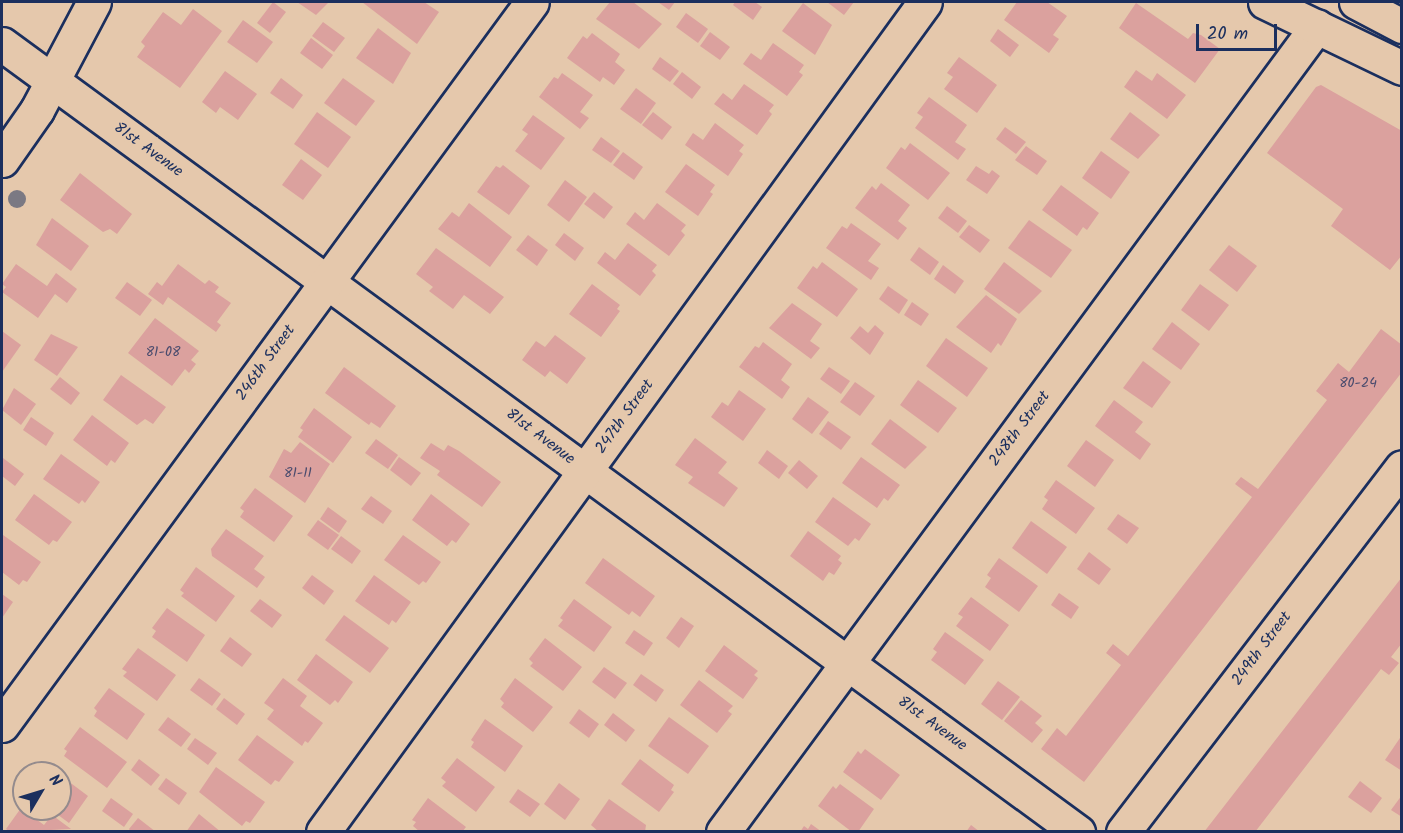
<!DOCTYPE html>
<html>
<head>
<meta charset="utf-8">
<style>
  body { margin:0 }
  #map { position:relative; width:1403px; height:833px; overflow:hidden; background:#e5c8ac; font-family:Kalam,sans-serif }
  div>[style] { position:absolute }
  .building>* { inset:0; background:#dba19e }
  .roads { filter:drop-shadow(2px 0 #1b2f5e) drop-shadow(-2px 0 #1b2f5e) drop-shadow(0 2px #1b2f5e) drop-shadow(0 -2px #1b2f5e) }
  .minor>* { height:33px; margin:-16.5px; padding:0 16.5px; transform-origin:16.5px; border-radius:16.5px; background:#e5c8ac }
  .tertiary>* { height:33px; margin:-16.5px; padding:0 16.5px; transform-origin:16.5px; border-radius:16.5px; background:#e5c8ac }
  .primary>* { height:33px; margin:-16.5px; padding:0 16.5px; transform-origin:16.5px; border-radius:16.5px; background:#e5c8ac }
  .trees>* { width:18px; height:18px; margin:-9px; border-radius:50%; background:#7b7983 }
  span { translate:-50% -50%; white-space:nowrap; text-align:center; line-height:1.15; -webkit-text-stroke:6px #e5c8ac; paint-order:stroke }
  .number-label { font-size:14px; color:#4b4c6e }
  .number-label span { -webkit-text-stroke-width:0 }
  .street-label { font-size:16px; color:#1b2f5e }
  .frame { position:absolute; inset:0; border:3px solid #1b2f5e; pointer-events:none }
  .north { position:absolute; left:12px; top:761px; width:60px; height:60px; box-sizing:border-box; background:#e5c8ac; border:2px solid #948b8d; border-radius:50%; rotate:52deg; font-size:16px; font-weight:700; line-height:24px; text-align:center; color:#1b2f5e }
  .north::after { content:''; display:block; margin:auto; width:21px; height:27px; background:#1b2f5e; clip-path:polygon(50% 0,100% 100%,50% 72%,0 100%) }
  .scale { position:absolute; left:1196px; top:24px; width:81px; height:27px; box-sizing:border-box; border:3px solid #1b2f5e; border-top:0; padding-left:8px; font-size:18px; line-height:21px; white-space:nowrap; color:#1b2f5e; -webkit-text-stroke:4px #e5c8ac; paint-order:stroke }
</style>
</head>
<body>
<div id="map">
  <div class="building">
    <i style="clip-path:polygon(273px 2px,286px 12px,270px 33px,257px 23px)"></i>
    <i style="clip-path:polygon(297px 2px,329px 2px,316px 15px)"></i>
    <i style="clip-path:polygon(362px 2px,424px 2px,439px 12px,417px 44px)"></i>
    <i style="clip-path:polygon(610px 2px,633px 2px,662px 24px,639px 49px,596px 19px)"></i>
    <i style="clip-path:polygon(658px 2px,675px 2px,669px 10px)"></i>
    <i style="clip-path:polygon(735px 2px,755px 2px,762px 7px,753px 20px,733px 5px)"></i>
    <i style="clip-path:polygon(827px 2px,854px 2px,844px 15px)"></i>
    <i style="clip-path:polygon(1017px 2px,1047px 2px,1067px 16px,1053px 35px,1059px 39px,1049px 53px,1004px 20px)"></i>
    <i style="clip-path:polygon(803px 3px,832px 25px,815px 55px,782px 31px)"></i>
    <i style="clip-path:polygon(1136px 3px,1188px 39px,1193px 33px,1201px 35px,1220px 49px,1195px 83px,1119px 28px)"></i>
    <i style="clip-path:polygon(193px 9px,222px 31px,180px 88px,137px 57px,145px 46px,141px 42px,163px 12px,181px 25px)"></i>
    <i style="clip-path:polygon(686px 13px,708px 29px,698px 43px,676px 27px)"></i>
    <i style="clip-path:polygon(243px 20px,273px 42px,257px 63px,227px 42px)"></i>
    <i style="clip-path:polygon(323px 22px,345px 38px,334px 52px,312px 36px)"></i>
    <i style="clip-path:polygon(378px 28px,411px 53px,393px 84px,356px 58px)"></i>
    <i style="clip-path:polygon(998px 29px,1019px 45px,1010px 57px,990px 41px)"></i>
    <i style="clip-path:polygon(710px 32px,730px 47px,720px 60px,700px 46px)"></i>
    <i style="clip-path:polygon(592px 33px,620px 54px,615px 62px,625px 70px,614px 85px,603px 77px,600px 82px,567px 58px,583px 36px,587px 39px)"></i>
    <i style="clip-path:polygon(311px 38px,333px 55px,322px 69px,300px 53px)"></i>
    <i style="clip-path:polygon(773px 43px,804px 65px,799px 72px,803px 75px,787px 96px,743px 64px,751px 53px,761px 60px)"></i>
    <i style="clip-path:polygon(660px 57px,679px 71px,670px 82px,652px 69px)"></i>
    <i style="clip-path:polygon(959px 57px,997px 85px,977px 113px,944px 89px,953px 77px,947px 73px)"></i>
    <i style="clip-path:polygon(1136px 70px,1152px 81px,1157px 73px,1186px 95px,1167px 119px,1124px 87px)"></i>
    <i style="clip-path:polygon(225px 71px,257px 94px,238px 120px,220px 107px,216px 113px,202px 102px)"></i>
    <i style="clip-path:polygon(682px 72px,701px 87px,692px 99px,673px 84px)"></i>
    <i style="clip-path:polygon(562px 73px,593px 95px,580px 112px,589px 118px,580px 129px,539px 97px,554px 77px,558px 79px)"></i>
    <i style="clip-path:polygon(281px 78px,303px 95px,293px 109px,270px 93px)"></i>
    <i style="clip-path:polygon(343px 78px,375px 101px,356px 126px,324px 103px)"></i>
    <i style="clip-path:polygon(744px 84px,774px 105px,769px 111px,772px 114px,757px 135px,714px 104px,723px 93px,732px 100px)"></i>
    <i style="clip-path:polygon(1321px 85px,1402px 131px,1402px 255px,1390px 270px,1331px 226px,1343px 209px,1267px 153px,1316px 87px)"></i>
    <i style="clip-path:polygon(636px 88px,656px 103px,641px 124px,620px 109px)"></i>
    <i style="clip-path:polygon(929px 97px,967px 125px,955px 142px,966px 149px,958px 160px,915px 128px,923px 117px,917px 113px)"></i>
    <i style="clip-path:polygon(317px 112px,351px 137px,328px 168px,294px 144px)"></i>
    <i style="clip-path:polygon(653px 112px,672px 127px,662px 140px,642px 125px)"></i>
    <i style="clip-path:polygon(1130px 112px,1160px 135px,1138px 159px,1110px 139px)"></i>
    <i style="clip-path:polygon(533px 115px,565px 138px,541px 170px,515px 151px,528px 134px,522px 130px)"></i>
    <i style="clip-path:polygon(715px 123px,744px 145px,739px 151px,743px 154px,728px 176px,685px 145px,693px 133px,703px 140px)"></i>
    <i style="clip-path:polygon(1005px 127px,1026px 142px,1016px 154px,996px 139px)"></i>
    <i style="clip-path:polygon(601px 137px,620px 151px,611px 163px,592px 150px)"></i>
    <i style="clip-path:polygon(910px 143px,950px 173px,928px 200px,886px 168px,901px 147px,905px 150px)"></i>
    <i style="clip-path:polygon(1026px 146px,1047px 161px,1037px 175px,1015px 160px)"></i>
    <i style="clip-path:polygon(1101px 151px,1130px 172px,1111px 199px,1082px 178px)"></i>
    <i style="clip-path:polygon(623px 152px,643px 167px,634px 180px,613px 165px)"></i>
    <i style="clip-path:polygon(301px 159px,322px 175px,303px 200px,282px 185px)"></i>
    <i style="clip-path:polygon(686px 164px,715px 185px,710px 192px,713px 194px,698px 216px,665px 192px)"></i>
    <i style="clip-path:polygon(503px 165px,530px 186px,509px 215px,477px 192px,496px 166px,500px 168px)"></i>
    <i style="clip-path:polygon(976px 166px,989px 174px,992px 170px,1000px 176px,987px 194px,966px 180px)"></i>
    <i style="clip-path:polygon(80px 173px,132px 214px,117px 234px,110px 229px,103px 232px,60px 200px)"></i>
    <i style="clip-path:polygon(565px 180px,587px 197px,569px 222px,547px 205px)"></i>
    <i style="clip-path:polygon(881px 183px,910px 205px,898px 221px,907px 228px,898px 240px,855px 208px,872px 186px,876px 190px)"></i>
    <i style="clip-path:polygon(1061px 185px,1099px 213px,1087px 230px,1083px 227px,1077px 236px,1042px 210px)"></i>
    <i style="clip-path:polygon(594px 192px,613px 207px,604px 219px,584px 204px)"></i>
    <i style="clip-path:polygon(469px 203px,512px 237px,490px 267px,438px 229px,452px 212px,459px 217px)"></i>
    <i style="clip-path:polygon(657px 203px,686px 225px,681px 231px,685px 235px,669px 256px,626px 224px,635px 212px,644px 220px)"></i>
    <i style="clip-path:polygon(947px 206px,967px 221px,958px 233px,938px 218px)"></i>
    <i style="clip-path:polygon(52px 218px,89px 246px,71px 271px,36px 245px)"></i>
    <i style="clip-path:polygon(1029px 220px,1072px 250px,1051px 278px,1008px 248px)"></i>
    <i style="clip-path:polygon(851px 223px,881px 244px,868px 261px,879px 268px,871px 280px,826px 248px,842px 226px,847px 229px)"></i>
    <i style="clip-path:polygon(969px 225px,990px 240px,980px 253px,959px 237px)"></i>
    <i style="clip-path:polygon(564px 233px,584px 248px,575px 261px,555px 245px)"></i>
    <i style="clip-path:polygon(528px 235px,548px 250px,537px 266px,516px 250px)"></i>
    <i style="clip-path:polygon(628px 243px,657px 265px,652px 271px,656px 275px,640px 296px,597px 263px,605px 252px,615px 260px)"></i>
    <i style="clip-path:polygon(1229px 245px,1257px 266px,1237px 292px,1209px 270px)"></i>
    <i style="clip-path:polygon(919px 247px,939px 262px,930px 275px,910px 260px)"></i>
    <i style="clip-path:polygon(436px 248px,504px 297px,490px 314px,464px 295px,453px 309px,429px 291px,433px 287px,416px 274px)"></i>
    <i style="clip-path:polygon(822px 262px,858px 289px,837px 317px,797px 288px,813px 266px,817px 269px)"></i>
    <i style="clip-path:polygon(1004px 262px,1042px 291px,1019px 314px,984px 289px)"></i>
    <i style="clip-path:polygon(16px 264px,47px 286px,56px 273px,77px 289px,67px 303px,55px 294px,38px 318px,2px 292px,6px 287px,2px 284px)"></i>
    <i style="clip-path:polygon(178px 264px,205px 284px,209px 280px,219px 287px,215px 292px,231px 303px,217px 322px,221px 325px,216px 332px,168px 297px,163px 305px,148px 294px,157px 282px,162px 286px)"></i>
    <i style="clip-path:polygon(943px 265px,964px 281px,955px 294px,934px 279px)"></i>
    <i style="clip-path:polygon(127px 282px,152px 300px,140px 316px,115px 298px)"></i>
    <i style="clip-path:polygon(592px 284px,620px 305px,617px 309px,620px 311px,601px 337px,569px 314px)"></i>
    <i style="clip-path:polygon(1200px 284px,1229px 305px,1209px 331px,1181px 310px)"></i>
    <i style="clip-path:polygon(888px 286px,908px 300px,899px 314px,879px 299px)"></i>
    <i style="clip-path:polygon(986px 295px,1017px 319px,1001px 346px,998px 343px,991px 353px,956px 327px)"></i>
    <i style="clip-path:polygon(912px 302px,929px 314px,921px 326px,904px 315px)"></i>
    <i style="clip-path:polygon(792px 303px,822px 324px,810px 341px,820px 348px,811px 359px,769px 328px)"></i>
    <i style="clip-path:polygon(155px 318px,199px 351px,191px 360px,196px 364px,189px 373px,185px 369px,172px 386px,128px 353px)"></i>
    <i style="clip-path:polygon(1172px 322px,1200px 344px,1181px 370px,1152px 349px)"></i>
    <i style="clip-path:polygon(875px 325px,884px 333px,870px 355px,850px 338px,860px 326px,868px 333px)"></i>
    <i style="clip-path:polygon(1381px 329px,1402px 345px,1402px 372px,1084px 782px,1041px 749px,1057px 728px,1066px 736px,1121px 665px,1106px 653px,1113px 644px,1128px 656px,1252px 497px,1235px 484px,1241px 477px,1258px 489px,1327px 400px,1316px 391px,1338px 363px,1349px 372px)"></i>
    <i style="clip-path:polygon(2px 331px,21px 345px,2px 372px)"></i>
    <i style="clip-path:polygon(51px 334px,78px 347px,57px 376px,34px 360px)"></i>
    <i style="clip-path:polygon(555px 335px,586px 358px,567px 384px,550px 371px,545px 377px,522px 360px,536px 341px,545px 347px)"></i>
    <i style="clip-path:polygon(946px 338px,988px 368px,967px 397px,926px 366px)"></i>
    <i style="clip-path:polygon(763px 342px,792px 364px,781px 380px,790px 387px,782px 399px,739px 367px,755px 346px,759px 348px)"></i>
    <i style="clip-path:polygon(1143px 361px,1171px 382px,1152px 408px,1123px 388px)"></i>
    <i style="clip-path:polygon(344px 367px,396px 406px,380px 428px,371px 422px,369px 425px,325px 393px)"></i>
    <i style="clip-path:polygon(829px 367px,850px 381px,841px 394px,820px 379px)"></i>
    <i style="clip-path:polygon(121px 375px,166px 407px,153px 424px,145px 419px,137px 425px,103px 400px)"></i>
    <i style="clip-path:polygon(60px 377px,80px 393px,71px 405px,50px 389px)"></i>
    <i style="clip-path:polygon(918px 380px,957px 408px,938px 433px,900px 405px)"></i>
    <i style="clip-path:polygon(855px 382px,875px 396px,860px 416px,840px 402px)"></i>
    <i style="clip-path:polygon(14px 388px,36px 404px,21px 425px,2px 410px)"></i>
    <i style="clip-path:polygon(739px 390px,766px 409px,743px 441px,711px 417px,722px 402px,728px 406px)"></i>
    <i style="clip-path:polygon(808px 397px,829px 412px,812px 434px,792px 419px)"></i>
    <i style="clip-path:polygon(1114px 400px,1143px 422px,1135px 432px,1151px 444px,1140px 460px,1095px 426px)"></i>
    <i style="clip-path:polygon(314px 408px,352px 437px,333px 463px,298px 437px,303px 430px,300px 428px)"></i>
    <i style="clip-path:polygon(92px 415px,129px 443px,115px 463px,111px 460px,107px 466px,73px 440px)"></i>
    <i style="clip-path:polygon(31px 417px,54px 433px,46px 446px,23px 430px)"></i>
    <i style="clip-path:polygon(890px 419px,927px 447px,905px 469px,871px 444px)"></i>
    <i style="clip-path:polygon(828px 421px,851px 437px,841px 450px,819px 434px)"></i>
    <i style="clip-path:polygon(695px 438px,727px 462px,718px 473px,738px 488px,724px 507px,688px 483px,693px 477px,675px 465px)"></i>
    <i style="clip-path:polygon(376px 439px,398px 455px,388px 469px,365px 453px)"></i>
    <i style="clip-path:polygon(1086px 440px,1114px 460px,1095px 487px,1067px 466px)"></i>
    <i style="clip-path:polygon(300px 442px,330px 464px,305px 503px,269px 477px,284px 449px,291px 453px)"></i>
    <i style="clip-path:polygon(431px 443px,444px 451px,448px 445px,459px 451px,501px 482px,482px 507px,437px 475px,440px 471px,420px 458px)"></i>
    <i style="clip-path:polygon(767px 450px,788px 466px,779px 479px,758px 463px)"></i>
    <i style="clip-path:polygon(61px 454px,100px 482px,85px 503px,82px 500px,79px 504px,43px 479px)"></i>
    <i style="clip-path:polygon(399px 457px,421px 473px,411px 486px,390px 470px)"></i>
    <i style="clip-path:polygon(861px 457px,900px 485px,888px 501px,884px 498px,877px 508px,842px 483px)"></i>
    <i style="clip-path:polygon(3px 458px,24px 474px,15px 486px,2px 476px)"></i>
    <i style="clip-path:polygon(799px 460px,818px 476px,807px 489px,788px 473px)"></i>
    <i style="clip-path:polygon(1056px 480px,1095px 508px,1076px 534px,1042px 509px,1048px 500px,1044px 497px)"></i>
    <i style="clip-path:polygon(255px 488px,293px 516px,274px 542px,240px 517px,244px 511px,240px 508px)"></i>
    <i style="clip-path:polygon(34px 494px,72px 522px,57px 542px,53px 540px,49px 545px,15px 520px)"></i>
    <i style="clip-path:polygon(431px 494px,470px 524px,456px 543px,452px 540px,447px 546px,412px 520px)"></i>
    <i style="clip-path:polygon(371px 496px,392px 511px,383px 524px,361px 509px)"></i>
    <i style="clip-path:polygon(833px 497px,871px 524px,859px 541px,855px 538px,848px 546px,815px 522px)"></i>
    <i style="clip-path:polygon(328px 507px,347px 521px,339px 533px,320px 519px)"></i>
    <i style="clip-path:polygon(1118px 514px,1139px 528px,1127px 544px,1107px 529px)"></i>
    <i style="clip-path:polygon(318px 520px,339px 535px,328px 550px,307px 535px)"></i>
    <i style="clip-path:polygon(1031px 521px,1067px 547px,1047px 574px,1012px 548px)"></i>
    <i style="clip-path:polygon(226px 529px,264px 556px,254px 569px,265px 577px,257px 588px,212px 556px,211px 549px)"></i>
    <i style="clip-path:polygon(808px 531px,841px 556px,838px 560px,842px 563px,834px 575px,829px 572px,823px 581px,790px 556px)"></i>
    <i style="clip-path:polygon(3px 535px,41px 562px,27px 582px,23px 580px,19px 585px,2px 572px)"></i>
    <i style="clip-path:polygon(403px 535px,441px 562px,426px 583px,423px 581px,419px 585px,384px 560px)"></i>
    <i style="clip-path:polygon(341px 536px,361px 551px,352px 564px,331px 549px)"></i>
    <i style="clip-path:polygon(1089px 552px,1111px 569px,1099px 585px,1077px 569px)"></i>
    <i style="clip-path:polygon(603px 558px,655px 596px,640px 617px,632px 611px,629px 615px,585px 583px)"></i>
    <i style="clip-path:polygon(999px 558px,1038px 586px,1019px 612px,985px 587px,991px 578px,987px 575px)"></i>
    <i style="clip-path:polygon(196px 567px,235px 596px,216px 622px,181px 596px,184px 593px,180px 590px)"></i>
    <i style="clip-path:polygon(312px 575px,334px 591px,324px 605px,302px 588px)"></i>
    <i style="clip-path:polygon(374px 575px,411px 602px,396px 623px,392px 620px,389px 625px,355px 601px)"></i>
    <i style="clip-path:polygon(1402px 577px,1402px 643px,1391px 657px,1399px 663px,1389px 675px,1381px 669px,1255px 832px,1204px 832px)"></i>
    <i style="clip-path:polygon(1059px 593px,1079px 607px,1071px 619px,1051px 605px)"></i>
    <i style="clip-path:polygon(2px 594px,13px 602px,2px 618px)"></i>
    <i style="clip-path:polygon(971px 597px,1009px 625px,990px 651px,956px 626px,963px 617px,958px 614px)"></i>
    <i style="clip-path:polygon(260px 599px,282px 615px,272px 628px,250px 611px)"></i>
    <i style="clip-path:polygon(574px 599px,612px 627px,594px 652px,558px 626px,563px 620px,560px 618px)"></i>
    <i style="clip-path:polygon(167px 608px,205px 635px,187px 662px,152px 637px,156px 631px,152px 628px)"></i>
    <i style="clip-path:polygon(344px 615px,389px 648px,370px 673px,325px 640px)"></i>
    <i style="clip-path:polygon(681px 617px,694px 626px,679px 648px,666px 638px)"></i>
    <i style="clip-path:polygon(634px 630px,653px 643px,644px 656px,625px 643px)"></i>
    <i style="clip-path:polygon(945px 632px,984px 660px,965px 685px,931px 660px,937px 652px,933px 649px)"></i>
    <i style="clip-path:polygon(230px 637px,252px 654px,242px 667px,220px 651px)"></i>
    <i style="clip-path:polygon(545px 638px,582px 667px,563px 691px,530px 666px,533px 663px,529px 659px)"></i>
    <i style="clip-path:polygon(724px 645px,758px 671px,754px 675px,758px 678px,743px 699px,705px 671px)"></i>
    <i style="clip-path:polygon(138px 648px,176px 675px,157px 701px,123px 676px,127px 672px,122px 669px)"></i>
    <i style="clip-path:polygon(316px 654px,353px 682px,338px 703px,335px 700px,330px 705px,297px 680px)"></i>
    <i style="clip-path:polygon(604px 667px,627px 683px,615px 699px,592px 682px)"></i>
    <i style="clip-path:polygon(641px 674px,664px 690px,656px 702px,633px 685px)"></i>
    <i style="clip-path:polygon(199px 678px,221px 694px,212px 706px,190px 690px)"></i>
    <i style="clip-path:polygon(283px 678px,307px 696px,300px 706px,323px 723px,308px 743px,305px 741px,302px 746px,267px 719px,274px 710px,264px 703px)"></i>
    <i style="clip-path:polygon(515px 678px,553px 707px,533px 732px,501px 707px,504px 703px,500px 699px)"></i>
    <i style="clip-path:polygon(699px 680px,733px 706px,728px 711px,732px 714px,717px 733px,680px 705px)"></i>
    <i style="clip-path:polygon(998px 681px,1020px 697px,1002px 720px,981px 704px)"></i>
    <i style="clip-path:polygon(109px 688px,145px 714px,127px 740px,94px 716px,97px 711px,94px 708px)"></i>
    <i style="clip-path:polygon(224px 698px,245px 714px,237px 725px,216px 709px)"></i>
    <i style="clip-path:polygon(1021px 700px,1042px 716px,1035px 723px,1043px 730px,1032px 743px,1004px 721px)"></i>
    <i style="clip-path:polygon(579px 709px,599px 724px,589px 738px,569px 723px)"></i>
    <i style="clip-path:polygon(613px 713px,635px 730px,626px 742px,604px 725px)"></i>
    <i style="clip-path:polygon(168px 717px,191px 734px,181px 747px,158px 730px)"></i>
    <i style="clip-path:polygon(669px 717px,709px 746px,688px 774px,648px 746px)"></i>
    <i style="clip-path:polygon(485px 719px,523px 746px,505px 772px,471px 747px,474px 742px,471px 740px)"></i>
    <i style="clip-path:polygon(80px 727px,127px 762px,107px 788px,64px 756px,67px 751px,64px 749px)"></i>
    <i style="clip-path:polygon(257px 735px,294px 762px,279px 782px,275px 780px,271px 785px,238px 760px)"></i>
    <i style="clip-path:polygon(1402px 735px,1402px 771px,1385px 760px)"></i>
    <i style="clip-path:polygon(195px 738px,217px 753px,208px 765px,187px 749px)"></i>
    <i style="clip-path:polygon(865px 749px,900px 775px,881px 800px,843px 772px,858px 751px,861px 754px)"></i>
    <i style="clip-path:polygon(457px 758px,495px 787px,476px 812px,442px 786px,446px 782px,441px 778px)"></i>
    <i style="clip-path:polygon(139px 759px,160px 775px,151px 786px,131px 770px)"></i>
    <i style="clip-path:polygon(640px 759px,674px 785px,671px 790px,674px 792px,659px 812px,621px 784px)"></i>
    <i style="clip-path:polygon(216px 767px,265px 802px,250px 823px,246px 821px,242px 826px,199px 792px)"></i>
    <i style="clip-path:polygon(60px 775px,88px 796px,69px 823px,50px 809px,60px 809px)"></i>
    <i style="clip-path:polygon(166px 778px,187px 793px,179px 805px,158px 789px)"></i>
    <i style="clip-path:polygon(1360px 781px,1382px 798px,1371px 813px,1348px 797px)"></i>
    <i style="clip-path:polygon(559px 783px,580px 799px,565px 820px,544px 804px)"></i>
    <i style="clip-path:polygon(840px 784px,874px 809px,858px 832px,852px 832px,818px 806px,833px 786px,836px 789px)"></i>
    <i style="clip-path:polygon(518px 789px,540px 804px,530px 817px,509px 802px)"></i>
    <i style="clip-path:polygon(1402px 795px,1402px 817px,1391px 810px)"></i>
    <i style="clip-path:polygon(111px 798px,133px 814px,124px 827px,102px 811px)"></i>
    <i style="clip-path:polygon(428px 798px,466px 827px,462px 832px,420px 832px,413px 826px,416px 822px,412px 820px)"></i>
    <i style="clip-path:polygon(609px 799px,646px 825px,645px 832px,599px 832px,591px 825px)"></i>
    <i style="clip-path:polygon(21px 808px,44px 825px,52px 815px,71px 829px,10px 832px,6px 829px)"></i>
    <i style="clip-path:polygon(199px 814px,221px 832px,186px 832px)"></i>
    <i style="clip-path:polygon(138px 818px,156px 832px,131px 832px,129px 829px)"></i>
    <i style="clip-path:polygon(811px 824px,822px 832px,800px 832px,804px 826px,808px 829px)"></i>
    <i style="clip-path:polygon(971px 825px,980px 832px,966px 832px)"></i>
  </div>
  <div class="roads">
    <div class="minor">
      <i style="left:2px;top:44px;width:1334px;rotate:36.22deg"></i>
      <i style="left:2px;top:725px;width:896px;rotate:-53.76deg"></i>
      <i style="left:323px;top:832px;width:1025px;rotate:-54.05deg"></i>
      <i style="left:723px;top:832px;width:1001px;rotate:-53.61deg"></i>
      <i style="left:1123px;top:832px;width:459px;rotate:-52.6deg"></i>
    </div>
    <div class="tertiary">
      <i style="left:2px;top:160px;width:61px;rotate:-55deg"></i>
      <i style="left:37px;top:110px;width:122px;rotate:-62.2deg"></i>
    </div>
    <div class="primary">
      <i style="left:1265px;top:2px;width:152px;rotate:25.7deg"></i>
      <i style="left:1356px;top:2px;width:52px;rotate:27.6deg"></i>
    </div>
  </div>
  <div class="trees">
    <i style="left:17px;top:199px"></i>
  </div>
  <div class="number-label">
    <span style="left:163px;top:352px">81-08</span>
    <span style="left:1358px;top:383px">80-24</span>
    <span style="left:298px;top:473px">81-11</span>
  </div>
  <div class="street-label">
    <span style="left:148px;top:150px;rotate:36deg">81st Avenue</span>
    <span style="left:266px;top:363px;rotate:-54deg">246th Street</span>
    <span style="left:625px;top:417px;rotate:-54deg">247th Street</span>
    <span style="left:1020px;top:429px;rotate:-53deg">248th Street</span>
    <span style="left:540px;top:437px;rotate:37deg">81st Avenue</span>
    <span style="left:1262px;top:649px;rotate:-53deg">249th Street</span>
    <span style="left:932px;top:724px;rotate:36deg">81st Avenue</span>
  </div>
  <div class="frame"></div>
  <div class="north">N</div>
  <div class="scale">20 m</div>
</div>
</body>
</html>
